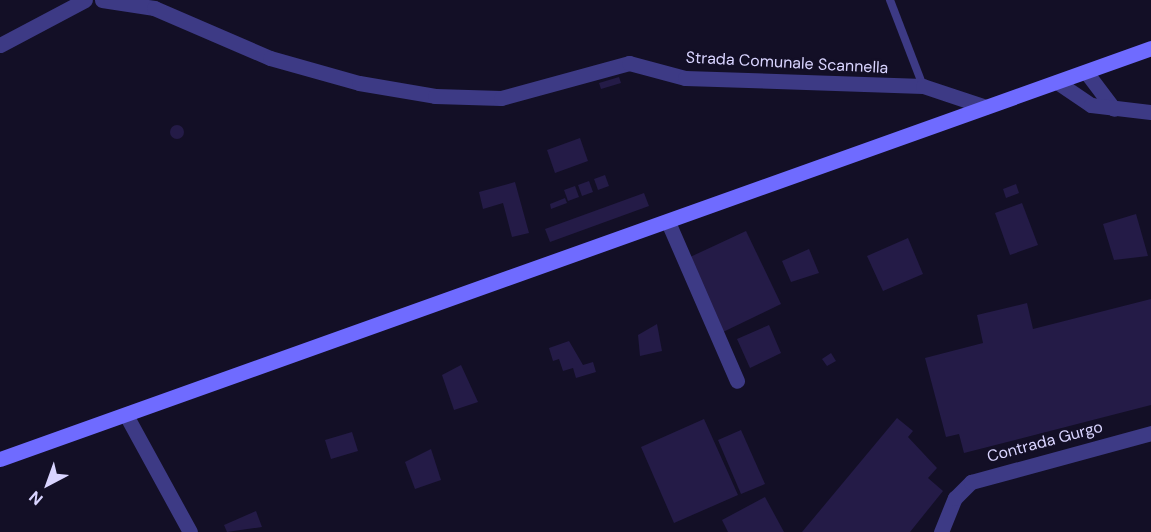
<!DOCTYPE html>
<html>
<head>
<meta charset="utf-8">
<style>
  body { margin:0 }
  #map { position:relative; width:1151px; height:532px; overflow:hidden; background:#130f26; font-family:"DM Sans",sans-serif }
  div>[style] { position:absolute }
  .building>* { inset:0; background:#241b47 }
  .round { border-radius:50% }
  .lane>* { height:8px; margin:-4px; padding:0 4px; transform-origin:4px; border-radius:4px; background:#3d3a85 }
  .street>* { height:15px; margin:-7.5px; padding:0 7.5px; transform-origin:7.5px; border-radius:7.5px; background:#3d3a85 }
  .secondary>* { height:15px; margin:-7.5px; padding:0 7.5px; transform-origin:7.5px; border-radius:7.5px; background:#6f6bff }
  span { translate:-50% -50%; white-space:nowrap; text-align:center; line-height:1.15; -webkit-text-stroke:4.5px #130f26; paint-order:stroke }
  .street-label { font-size:16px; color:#d9d4ff }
  .north { position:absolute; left:18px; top:454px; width:60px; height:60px; -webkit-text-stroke:4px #130f26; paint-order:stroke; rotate:221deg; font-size:16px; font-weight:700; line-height:24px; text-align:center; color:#d9d4ff }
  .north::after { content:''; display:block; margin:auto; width:21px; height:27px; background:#d9d4ff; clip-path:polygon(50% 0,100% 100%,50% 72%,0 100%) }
</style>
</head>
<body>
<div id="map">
  <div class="building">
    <i style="clip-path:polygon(619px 77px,621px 83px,601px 89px,599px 83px)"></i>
    <i class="round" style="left:170px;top:125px;width:14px;height:14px"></i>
    <i style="clip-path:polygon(580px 138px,588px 161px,555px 173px,547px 150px)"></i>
    <i style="clip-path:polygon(605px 175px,609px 186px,598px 190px,594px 179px)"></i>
    <i style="clip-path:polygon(589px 181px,593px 192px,582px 196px,578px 185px)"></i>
    <i style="clip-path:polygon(515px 182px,529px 233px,512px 237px,503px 203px,483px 209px,479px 192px)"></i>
    <i style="clip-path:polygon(1016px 184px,1019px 193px,1006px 198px,1003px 189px)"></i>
    <i style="clip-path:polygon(575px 186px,579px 197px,568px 201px,564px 190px)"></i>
    <i style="clip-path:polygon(644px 193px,649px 206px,550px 242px,545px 229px)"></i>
    <i style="clip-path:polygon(565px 198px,567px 203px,551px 209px,550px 204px)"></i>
    <i style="clip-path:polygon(1022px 203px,1038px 245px,1010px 255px,995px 213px)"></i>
    <i style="clip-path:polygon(1136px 214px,1148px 256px,1114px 260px,1103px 224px)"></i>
    <i style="clip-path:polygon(746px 231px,781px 304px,723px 332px,688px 258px)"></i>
    <i style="clip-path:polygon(908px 238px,923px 274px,883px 291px,867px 256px)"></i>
    <i style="clip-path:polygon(809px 249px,819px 273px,791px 282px,782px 261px)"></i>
    <i style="clip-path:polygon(1151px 299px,1151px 405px,964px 453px,959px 434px,946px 437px,925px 358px,983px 343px,977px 315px,1027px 303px,1033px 329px)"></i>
    <i style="clip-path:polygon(657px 324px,662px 351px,640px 356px,638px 335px)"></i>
    <i style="clip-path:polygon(769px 325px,781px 353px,750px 368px,737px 339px)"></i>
    <i style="clip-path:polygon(569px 341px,583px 365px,593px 362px,596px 372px,576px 378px,573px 368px,563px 371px,559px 359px,553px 361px,549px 348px)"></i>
    <i style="clip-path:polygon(831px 353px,836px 361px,827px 366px,822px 359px)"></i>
    <i style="clip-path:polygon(461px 365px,478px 402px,454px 410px,442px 375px)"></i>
    <i style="clip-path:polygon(897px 418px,913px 431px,908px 437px,937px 468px,928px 478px,943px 491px,910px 532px,802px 532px)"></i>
    <i style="clip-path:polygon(704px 419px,738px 495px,674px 523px,641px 447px)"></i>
    <i style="clip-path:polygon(741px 430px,765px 484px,741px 494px,718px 440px)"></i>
    <i style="clip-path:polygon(352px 432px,358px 451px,331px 459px,325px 440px)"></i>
    <i style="clip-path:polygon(431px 449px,441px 480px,415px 489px,405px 462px)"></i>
    <i style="clip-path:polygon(765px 497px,784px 532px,728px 532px,722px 520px)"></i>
    <i style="clip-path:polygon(256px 511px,262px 527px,227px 532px,224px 525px)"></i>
  </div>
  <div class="lane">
    <i style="left:890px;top:0;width:92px;rotate:69deg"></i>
  </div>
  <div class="street">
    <i style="left:102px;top:0;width:53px;rotate:8.7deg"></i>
    <i style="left:154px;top:8px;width:126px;rotate:23.3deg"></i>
    <i style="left:270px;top:58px;width:92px;rotate:15.7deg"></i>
    <i style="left:359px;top:83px;width:77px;rotate:9.7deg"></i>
    <i style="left:435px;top:96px;width:66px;rotate:1.7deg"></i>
    <i style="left:501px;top:98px;width:133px;rotate:-15.3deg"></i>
    <i style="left:629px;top:63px;width:58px;rotate:15deg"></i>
    <i style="left:685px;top:78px;width:238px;rotate:1.9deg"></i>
    <i style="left:923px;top:86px;width:66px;rotate:18.4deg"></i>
    <i style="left:0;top:45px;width:96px;rotate:-27.9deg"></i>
    <i style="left:1086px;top:72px;width:46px;rotate:52.9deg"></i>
    <i style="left:1057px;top:82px;width:41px;rotate:34.1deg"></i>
    <i style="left:1091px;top:105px;width:60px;rotate:6.7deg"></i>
    <i style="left:668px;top:222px;width:173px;rotate:66.5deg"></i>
    <i style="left:126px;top:415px;width:133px;rotate:61.3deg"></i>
    <i style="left:941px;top:532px;width:37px;rotate:-68deg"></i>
    <i style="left:955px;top:498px;width:23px;rotate:-45deg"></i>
    <i style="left:971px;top:482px;width:187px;rotate:-15.2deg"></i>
  </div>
  <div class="secondary">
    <i style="left:0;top:459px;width:1222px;rotate:-19.65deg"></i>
  </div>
  <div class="street-label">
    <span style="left:787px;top:63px;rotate:3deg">Strada Comunale Scannella</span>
    <span style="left:1045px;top:442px;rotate:-15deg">Contrada Gurgo</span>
  </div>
  <div class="north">N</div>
</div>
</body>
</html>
